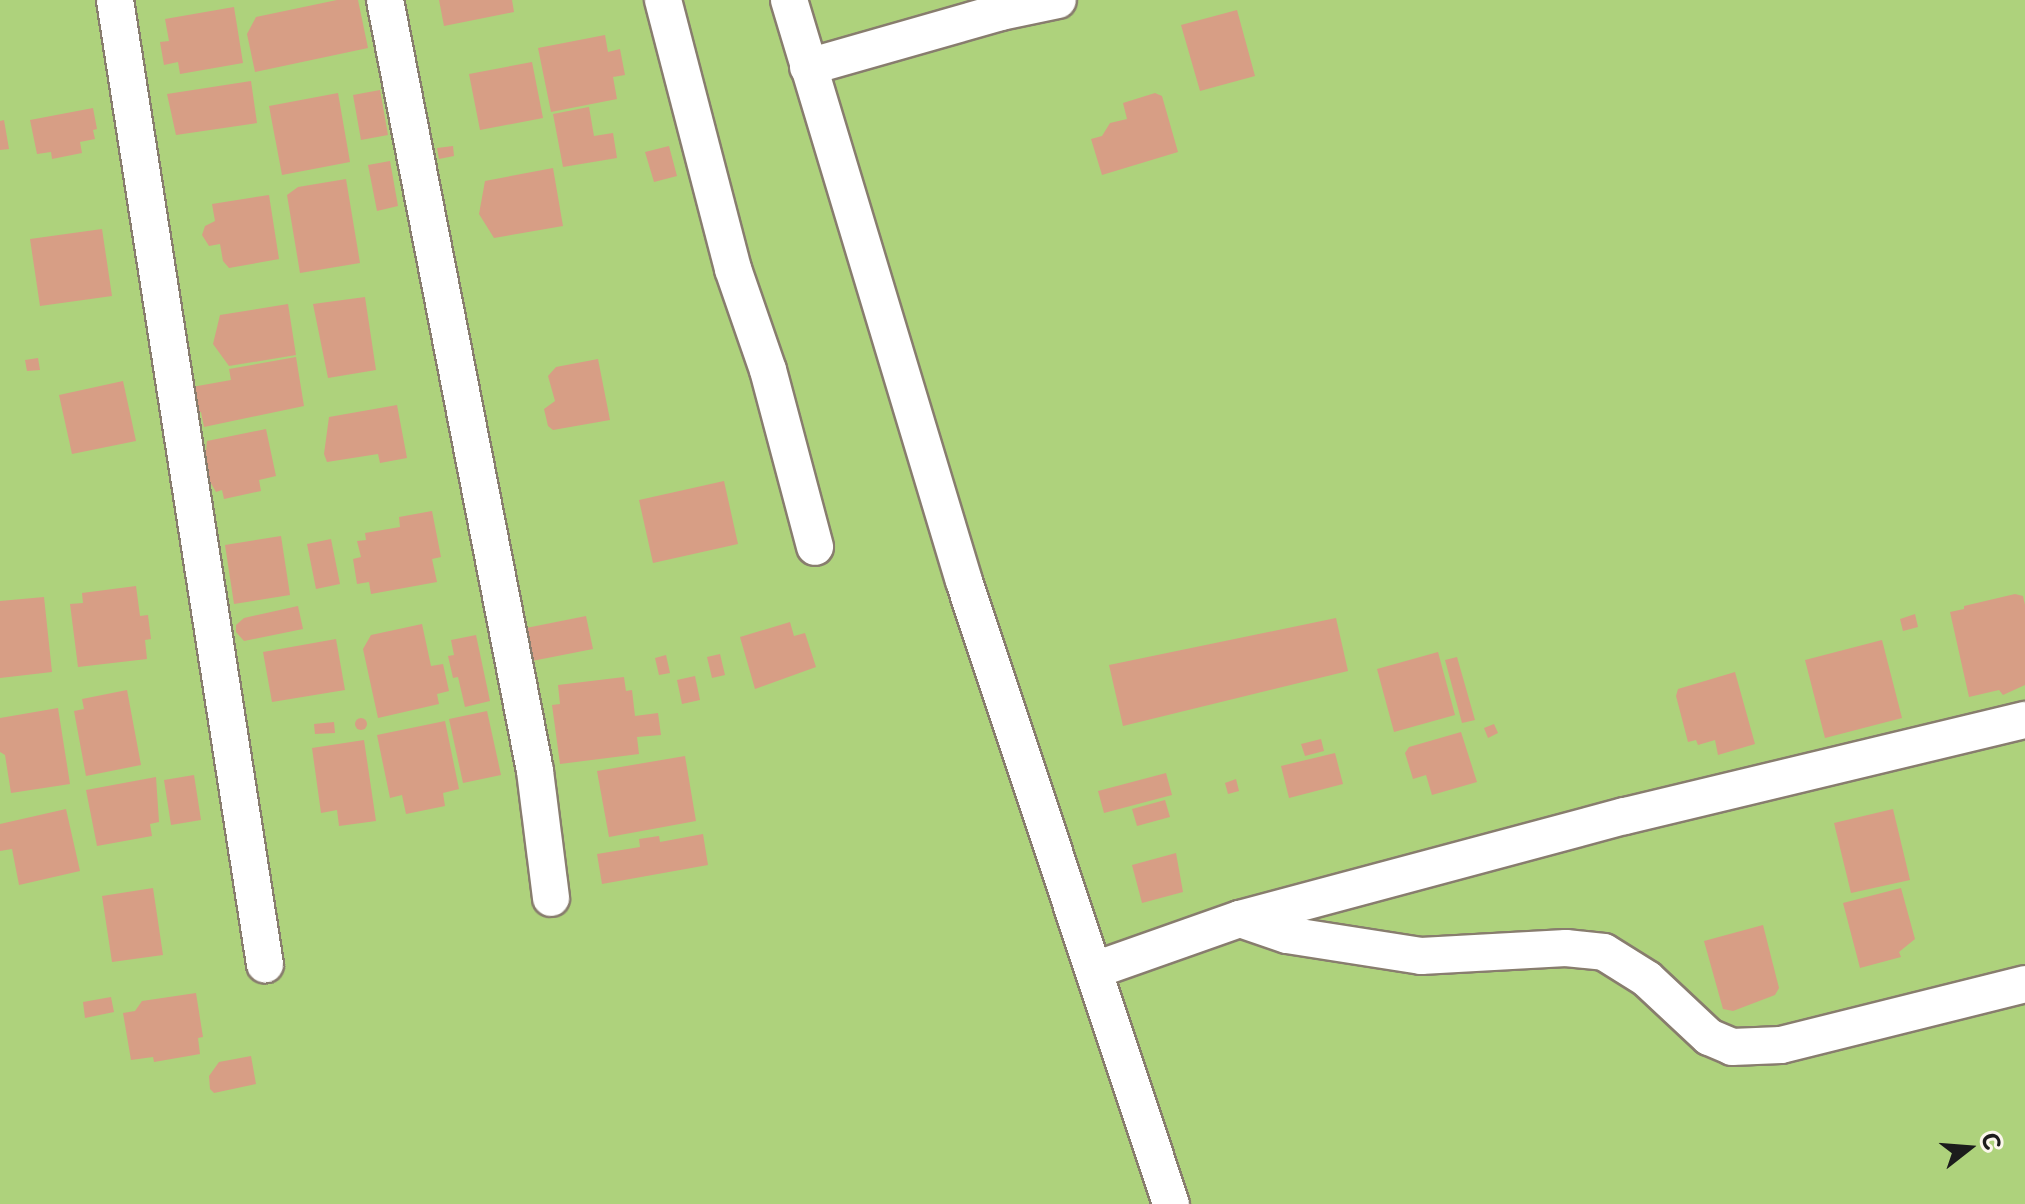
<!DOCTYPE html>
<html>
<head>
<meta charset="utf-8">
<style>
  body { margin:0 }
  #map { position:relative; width:2025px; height:1204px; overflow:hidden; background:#f4dec1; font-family:"Playpen Sans",sans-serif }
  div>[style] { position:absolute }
  .green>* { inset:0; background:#aed27c }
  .building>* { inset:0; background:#d79e85 }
  .round { border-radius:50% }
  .roads { filter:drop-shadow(2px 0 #887d6e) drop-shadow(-2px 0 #887d6e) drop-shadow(0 2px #887d6e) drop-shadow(0 -2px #887d6e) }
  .minor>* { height:36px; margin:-18px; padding:0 18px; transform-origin:18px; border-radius:18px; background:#fff }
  span { translate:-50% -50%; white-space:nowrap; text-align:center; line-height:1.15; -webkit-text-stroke:7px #fbf7ec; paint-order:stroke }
  .north { position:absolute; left:1929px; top:1108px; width:80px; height:80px; -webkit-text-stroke:6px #fbf7ec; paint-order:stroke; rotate:73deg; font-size:22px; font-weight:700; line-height:32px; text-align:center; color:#1c1c1c }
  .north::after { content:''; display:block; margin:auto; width:28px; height:36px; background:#1c1c1c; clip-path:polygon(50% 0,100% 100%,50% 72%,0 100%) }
</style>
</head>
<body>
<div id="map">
  <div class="green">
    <i style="clip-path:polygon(0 0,2025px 0,2025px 1204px,0 1204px)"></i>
  </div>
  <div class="building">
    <i style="clip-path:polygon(337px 0,358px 0,368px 48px,255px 72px,247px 34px,256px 17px)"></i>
    <i style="clip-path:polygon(439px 0,512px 0,514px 12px,444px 26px)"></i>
    <i style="clip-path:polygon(234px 7px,243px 63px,180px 74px,178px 62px,164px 65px,160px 42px,169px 41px,165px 19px)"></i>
    <i style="clip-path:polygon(1237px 10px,1255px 76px,1200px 91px,1181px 25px)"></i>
    <i style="clip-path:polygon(605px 35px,608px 52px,620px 49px,625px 75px,613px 77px,617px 99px,551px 112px,538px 48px)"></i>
    <i style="clip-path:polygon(532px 62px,543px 118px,480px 130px,469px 74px)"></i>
    <i style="clip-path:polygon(251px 81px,257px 123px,176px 135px,167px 94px)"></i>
    <i style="clip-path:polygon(380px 90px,388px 135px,361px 140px,353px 95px)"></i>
    <i style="clip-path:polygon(338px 93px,350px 162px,282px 175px,269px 106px)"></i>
    <i style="clip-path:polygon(1155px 93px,1162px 96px,1178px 152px,1102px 175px,1091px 139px,1102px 136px,1110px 123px,1127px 119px,1123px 103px)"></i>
    <i style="clip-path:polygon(589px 107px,594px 136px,613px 133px,617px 158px,563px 167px,553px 114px)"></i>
    <i style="clip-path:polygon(93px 108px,97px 129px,93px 130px,95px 139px,80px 142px,82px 153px,52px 159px,51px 152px,37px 154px,30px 120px)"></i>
    <i style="clip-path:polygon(4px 120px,9px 149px,0 150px,0 121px)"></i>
    <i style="clip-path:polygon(453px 146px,454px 156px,439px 159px,437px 148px)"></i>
    <i style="clip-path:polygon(669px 146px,677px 176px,654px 182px,645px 152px)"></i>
    <i style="clip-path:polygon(390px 161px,398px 206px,377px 211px,368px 165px)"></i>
    <i style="clip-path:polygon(553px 168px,563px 226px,494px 238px,479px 214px,485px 181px)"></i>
    <i style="clip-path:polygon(346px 179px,360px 263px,300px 273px,287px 195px,298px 187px)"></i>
    <i style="clip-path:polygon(269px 195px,279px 259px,229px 268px,223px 261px,220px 244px,209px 246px,202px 235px,205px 226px,215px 221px,212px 204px)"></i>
    <i style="clip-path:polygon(102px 229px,112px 296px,40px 306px,30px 239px)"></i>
    <i style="clip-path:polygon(365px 297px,376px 370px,328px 378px,313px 304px)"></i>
    <i style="clip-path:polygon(288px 304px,296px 355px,229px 366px,213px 344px,220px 315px)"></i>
    <i style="clip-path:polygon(296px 357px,304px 406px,204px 427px,201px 412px,196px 413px,192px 387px,231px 380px,229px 369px)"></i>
    <i style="clip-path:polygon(38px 358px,40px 370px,27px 371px,25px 360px)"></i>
    <i style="clip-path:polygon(598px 359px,610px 420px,553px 430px,548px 426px,544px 409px,555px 401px,548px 376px,556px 367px)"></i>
    <i style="clip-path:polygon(123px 381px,136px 441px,72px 454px,59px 395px)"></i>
    <i style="clip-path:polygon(397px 405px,407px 458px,380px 463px,378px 454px,327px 462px,324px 454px,329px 417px)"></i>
    <i style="clip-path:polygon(266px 429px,276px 476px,259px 480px,261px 491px,224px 499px,222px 490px,216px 492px,204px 471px,207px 441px)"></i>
    <i style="clip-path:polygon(724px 481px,738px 544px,653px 563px,639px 500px)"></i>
    <i style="clip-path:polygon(432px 511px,441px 557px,432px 559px,437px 582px,371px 594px,369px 582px,357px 584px,353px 559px,361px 557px,357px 541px,366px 540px,365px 533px,400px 527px,399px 517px)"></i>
    <i style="clip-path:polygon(281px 536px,290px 595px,234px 604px,225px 545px)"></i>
    <i style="clip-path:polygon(331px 539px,340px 584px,316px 589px,307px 544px)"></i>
    <i style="clip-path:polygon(136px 586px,140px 616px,148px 615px,151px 639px,145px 640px,147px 659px,78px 667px,70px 604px,83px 603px,82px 593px)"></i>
    <i style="clip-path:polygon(2015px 594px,2023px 596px,2025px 605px,2025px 685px,2003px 695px,1999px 690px,1969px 697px,1950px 612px,1964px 609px,1964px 606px)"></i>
    <i style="clip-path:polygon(44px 597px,52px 672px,0 678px,0 601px)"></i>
    <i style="clip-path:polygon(298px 606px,303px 629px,244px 641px,236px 632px,236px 625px,244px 618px)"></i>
    <i style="clip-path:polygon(1915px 614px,1918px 627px,1903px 631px,1900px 619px)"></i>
    <i style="clip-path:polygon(586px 616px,593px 649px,527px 662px,521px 629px)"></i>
    <i style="clip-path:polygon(1336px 618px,1348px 671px,1123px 726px,1109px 665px)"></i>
    <i style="clip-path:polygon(790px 622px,794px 636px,805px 633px,816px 667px,755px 689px,740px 637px)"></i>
    <i style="clip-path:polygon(422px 624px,431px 666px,443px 664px,449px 691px,437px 694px,439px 704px,378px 718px,363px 649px,371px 635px)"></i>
    <i style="clip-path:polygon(476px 635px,490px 701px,465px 707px,458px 677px,453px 678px,448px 656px,454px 655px,451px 640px)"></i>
    <i style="clip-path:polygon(336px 639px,345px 690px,272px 702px,263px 652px)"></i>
    <i style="clip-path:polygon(1882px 640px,1902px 718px,1825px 738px,1805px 660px)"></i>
    <i style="clip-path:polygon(1438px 652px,1455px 715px,1394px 732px,1377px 669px)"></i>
    <i style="clip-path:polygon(720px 654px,725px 675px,712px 678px,707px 657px)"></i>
    <i style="clip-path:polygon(666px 655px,670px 673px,659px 675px,655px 658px)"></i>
    <i style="clip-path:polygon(1457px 657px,1475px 720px,1462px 723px,1445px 660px)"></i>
    <i style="clip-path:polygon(1735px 672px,1755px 744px,1718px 755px,1715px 740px,1698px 745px,1696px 740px,1688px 742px,1676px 696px,1678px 689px)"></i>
    <i style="clip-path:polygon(695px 676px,700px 700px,682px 704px,677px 680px)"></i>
    <i style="clip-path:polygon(624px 677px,626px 691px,632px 690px,635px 716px,658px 713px,661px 735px,637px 737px,639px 754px,560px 764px,552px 705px,560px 704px,558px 685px)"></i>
    <i style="clip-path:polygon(127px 690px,141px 765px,86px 776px,74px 711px,84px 709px,82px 699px)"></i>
    <i style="clip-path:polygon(58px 708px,70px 784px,11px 793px,5px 755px,0 752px,0 718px)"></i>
    <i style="clip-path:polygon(487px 711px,501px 775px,463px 783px,449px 719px)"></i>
    <i class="round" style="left:355px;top:718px;width:12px;height:12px"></i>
    <i style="clip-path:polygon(445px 721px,459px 789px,443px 793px,445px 806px,406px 814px,402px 795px,390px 798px,377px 735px)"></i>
    <i style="clip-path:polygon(334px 722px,335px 733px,315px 734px,314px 724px)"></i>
    <i style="clip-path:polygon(1494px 724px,1498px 733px,1488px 738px,1484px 728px)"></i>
    <i style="clip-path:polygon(1461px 732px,1477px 782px,1432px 795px,1426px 775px,1413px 779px,1405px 753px,1409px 747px)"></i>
    <i style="clip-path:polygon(1321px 739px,1324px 751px,1305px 756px,1301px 744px)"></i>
    <i style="clip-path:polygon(364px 740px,376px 821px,339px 826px,337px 810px,321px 813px,312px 748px)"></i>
    <i style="clip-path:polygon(1335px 753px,1343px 784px,1289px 798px,1281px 766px)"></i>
    <i style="clip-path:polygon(685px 756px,696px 821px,609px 837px,597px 771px)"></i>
    <i style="clip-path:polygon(1166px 773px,1172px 795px,1104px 813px,1098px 791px)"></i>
    <i style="clip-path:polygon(194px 775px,201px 820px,171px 825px,164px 780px)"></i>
    <i style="clip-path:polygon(156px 777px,159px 822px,150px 824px,152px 836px,97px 846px,86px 790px)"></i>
    <i style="clip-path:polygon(1236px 779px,1239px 791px,1228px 794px,1225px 783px)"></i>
    <i style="clip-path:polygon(1165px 800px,1170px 817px,1137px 826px,1132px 809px)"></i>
    <i style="clip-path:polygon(66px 809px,80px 871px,19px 885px,12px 849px,0 851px,0 824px)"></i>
    <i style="clip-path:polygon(1893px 809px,1910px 880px,1851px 893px,1834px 823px)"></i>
    <i style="clip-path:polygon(703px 834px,708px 865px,602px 884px,597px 854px,640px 847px,639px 839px,659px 836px,660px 842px)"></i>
    <i style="clip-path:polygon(1176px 853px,1183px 892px,1142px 903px,1132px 865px)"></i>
    <i style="clip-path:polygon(153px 888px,163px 955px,112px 962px,102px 896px)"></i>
    <i style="clip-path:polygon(1901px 888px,1915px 939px,1899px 952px,1901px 957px,1860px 968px,1843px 903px)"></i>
    <i style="clip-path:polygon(1763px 925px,1779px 988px,1775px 995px,1733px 1011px,1723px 1009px,1704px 941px)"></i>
    <i style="clip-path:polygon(196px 993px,203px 1037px,198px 1038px,200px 1054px,154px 1062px,153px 1057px,131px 1060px,123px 1013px,135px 1011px,142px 1001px)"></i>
    <i style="clip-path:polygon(111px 997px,114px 1012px,85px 1018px,83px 1002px)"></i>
    <i style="clip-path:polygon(251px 1056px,256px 1084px,214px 1093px,210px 1089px,209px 1076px,219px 1062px)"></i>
  </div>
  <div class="roads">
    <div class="minor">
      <i style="left:115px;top:0;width:976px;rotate:81.16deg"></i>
      <i style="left:385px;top:0;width:785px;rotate:78.99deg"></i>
      <i style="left:535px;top:771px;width:128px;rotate:82.8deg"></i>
      <i style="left:663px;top:0;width:278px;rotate:75.4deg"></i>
      <i style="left:733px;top:269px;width:107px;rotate:70.9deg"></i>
      <i style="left:768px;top:370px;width:183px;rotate:75.1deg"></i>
      <i style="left:789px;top:0;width:607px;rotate:73.24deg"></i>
      <i style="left:964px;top:581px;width:656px;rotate:71.62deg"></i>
      <i style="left:808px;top:67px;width:201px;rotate:-15.9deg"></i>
      <i style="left:1001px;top:12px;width:58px;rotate:-11.9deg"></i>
      <i style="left:1240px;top:919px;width:50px;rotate:18.8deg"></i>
      <i style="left:1287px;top:935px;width:136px;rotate:8.9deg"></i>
      <i style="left:1421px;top:956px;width:145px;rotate:-3.2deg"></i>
      <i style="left:1566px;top:948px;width:38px;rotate:6deg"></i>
      <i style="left:1604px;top:952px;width:51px;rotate:32.1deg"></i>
      <i style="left:1647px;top:979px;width:85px;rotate:43.1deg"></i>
      <i style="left:1709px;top:1037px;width:25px;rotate:23deg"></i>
      <i style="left:1732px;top:1047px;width:49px;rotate:-2.3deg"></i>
      <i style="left:1781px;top:1045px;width:252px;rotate:-14deg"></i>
      <i style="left:1095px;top:970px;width:154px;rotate:-19.4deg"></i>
      <i style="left:1240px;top:919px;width:399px;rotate:-15deg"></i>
      <i style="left:1625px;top:816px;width:411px;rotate:-13.5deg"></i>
    </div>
  </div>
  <div class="north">С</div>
</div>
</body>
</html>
